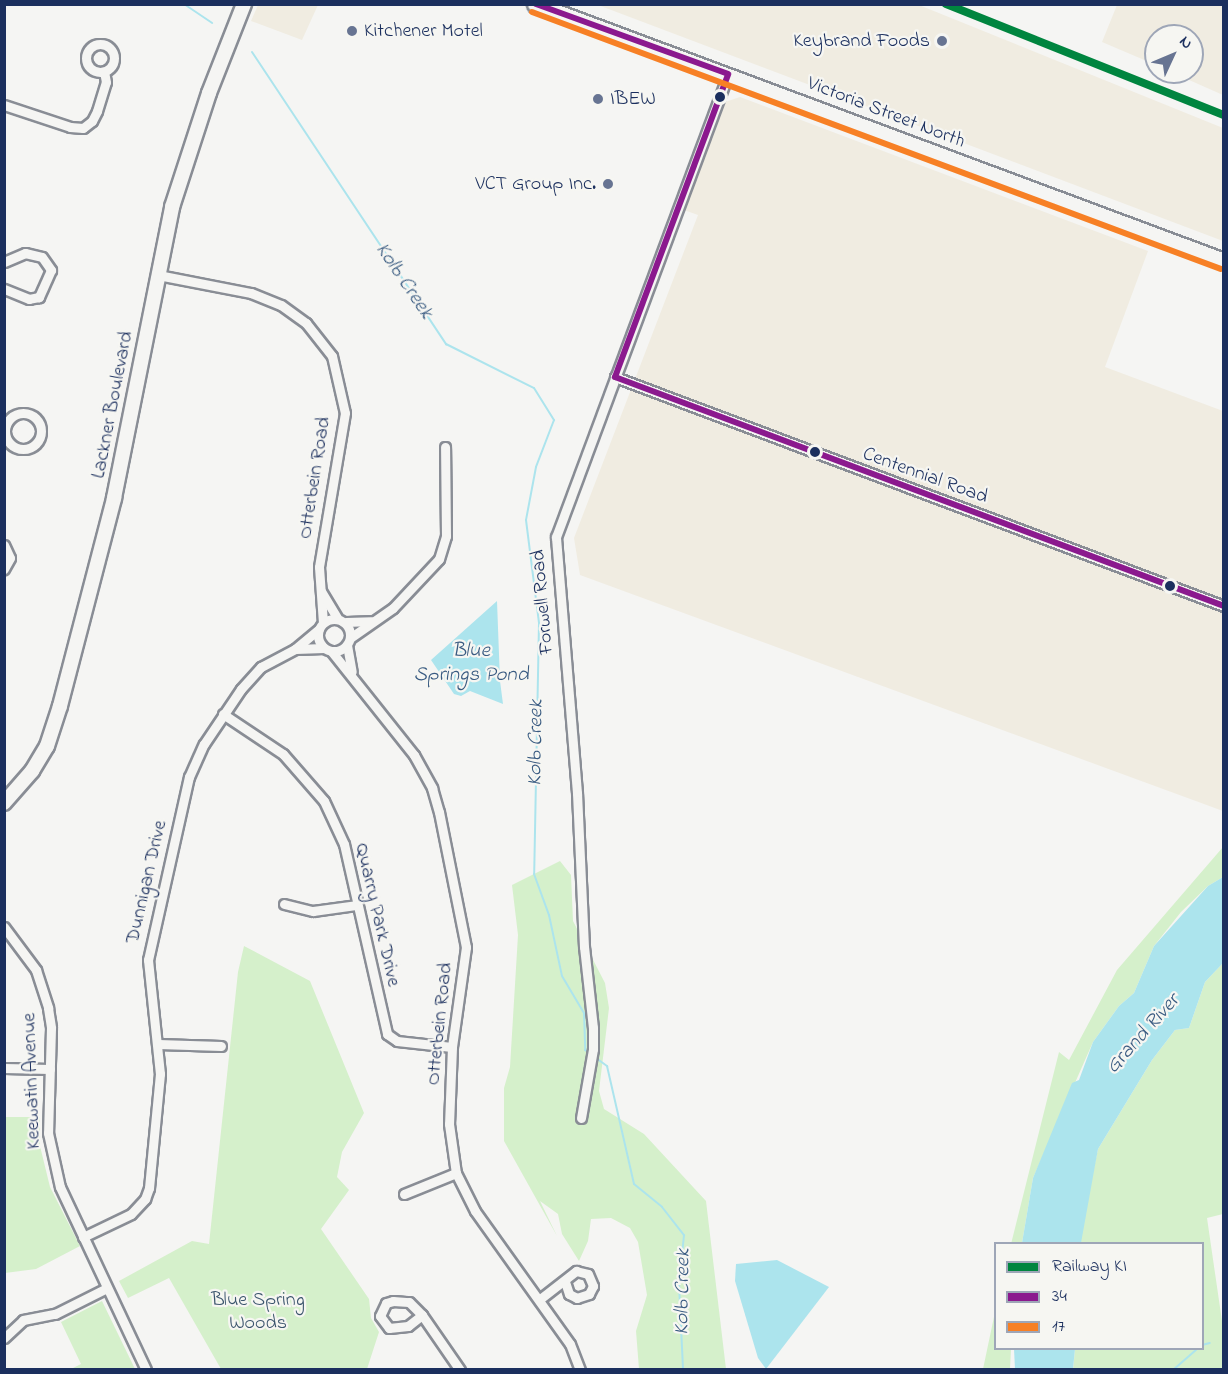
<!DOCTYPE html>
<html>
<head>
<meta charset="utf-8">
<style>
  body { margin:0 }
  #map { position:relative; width:1228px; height:1374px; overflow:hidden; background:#f5f5f3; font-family:"Indie Flower",sans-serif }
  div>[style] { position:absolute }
  .built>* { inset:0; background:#f0ece1 }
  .green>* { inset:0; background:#d5f0cb }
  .water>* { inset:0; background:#ace4ed }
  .stream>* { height:2px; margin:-1px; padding:0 1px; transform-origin:1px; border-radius:1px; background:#ace4ed }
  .roads { filter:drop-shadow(2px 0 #898d95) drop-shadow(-2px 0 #898d95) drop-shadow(0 2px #898d95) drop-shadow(0 -2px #898d95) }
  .minor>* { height:9px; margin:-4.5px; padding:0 4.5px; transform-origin:4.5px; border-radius:4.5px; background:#f5f5f3 }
  .minor>.ring { margin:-4.5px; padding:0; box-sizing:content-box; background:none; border:9px solid #f5f5f3; border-radius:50% }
  .secondary>* { height:14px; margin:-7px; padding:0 7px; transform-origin:7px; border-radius:7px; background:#f5f5f3 }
  .primary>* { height:15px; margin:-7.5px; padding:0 7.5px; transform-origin:7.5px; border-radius:7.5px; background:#f5f5f3 }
  .bus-1>* { height:6px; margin:-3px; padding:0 3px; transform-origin:3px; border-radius:3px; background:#8b198e }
  .bus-2>* { height:6px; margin:-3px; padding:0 3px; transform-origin:3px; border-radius:3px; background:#f78025 }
  .rail-1>* { height:8px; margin:-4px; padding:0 4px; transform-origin:4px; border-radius:4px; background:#00853f }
  .dots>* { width:16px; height:16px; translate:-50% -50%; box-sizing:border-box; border:3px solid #f6f6f2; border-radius:50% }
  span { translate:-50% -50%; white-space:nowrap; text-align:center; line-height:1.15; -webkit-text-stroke:4.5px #f6f6f2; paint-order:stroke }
  .poi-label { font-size:20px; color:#1b2f5e }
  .left { translate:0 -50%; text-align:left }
  .right { translate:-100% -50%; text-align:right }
  .street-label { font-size:20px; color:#1b2f5e }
  .park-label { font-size:20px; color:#3b556d }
  .water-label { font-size:21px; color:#385a81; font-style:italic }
  .frame { position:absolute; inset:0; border:6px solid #1b2f5e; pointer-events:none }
  .legend { position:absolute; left:994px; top:1242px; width:210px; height:108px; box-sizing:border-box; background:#f6f6f2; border:2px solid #9ea6b7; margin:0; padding:8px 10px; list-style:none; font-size:18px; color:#1b2f5e }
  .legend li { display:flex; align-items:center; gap:12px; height:30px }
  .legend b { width:30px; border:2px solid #9ea6b7 }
  .north { position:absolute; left:1144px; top:24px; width:60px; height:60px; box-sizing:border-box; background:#f6f6f2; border:2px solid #9ea6b7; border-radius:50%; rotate:46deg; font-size:16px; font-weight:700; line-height:24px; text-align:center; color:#1b2f5e }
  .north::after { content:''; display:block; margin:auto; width:21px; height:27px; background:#677492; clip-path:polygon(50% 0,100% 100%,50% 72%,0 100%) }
</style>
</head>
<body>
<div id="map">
  <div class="built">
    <i style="clip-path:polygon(258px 5px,258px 4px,318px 5px,302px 40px,251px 21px)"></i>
    <i style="clip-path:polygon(598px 5px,919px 5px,1223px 128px,1223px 241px)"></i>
    <i style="clip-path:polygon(1117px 5px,1223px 5px,1223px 95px,1171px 72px,1192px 72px,1192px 36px,1156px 36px,1156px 65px,1102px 42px)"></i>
    <i style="clip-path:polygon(740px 97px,1148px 251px,1105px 367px,1223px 411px,1223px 811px,580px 575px,574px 538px,698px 215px,684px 210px,725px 102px)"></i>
  </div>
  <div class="green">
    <i style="clip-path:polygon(1223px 847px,1223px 877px,1208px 886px,1181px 912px,1154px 946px,1134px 993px,1119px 1006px,1093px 1042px,1033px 1178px,1022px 1243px,1011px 1244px,1059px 1052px,1069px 1060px,1117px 970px)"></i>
    <i style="clip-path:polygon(560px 861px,571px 875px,573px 921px,605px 983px,609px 1008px,599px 1091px,604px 1109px,644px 1134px,706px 1201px,726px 1369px,639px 1369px,636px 1331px,647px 1295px,638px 1242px,630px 1228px,611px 1218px,591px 1219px,588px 1241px,579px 1261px,562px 1234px,558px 1214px,540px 1201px,557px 1236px,504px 1141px,504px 1088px,510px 1067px,518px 935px,512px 885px)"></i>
    <i style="clip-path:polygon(244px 946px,310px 981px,364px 1113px,342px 1152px,337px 1177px,349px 1190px,321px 1229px,369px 1299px,371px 1318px,379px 1332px,367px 1369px,221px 1369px,169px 1278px,128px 1298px,119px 1281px,192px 1241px,209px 1244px,238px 972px)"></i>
    <i style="clip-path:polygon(1223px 963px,1223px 1214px,1207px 1218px,1223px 1328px,1223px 1369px,1073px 1370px,1075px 1349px,1202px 1348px,1202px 1244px,1081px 1243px,1081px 1229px,1098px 1149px,1152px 1060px,1175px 1030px,1189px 1028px,1205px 982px)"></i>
    <i style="clip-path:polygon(4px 1117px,40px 1117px,40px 1146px,50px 1187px,80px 1246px,36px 1269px,5px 1273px)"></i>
    <i style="clip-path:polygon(102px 1301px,135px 1369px,71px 1369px,81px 1364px,61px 1322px)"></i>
    <i style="clip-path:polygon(995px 1312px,996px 1348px,1011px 1349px,1010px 1369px,983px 1369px)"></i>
  </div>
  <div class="water">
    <i style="clip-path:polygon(497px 601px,500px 681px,503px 704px,470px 691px,461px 696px,454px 694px,431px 660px)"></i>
    <i style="clip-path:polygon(1223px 877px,1223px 963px,1205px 982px,1189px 1028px,1175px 1030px,1152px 1060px,1098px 1149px,1081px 1243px,1022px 1243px,1033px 1178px,1072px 1083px,1079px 1080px,1093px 1042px,1119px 1006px,1134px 993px,1154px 946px,1208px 886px)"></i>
    <i style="clip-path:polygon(777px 1260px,829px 1287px,766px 1369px,758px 1358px,735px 1281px,736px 1264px)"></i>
    <i style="clip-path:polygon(1014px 1349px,1075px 1349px,1073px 1369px,1015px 1369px)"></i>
  </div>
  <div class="stream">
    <i style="left:184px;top:4px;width:34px;rotate:34deg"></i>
    <i style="left:252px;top:52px;width:351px;rotate:56.4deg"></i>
    <i style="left:446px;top:344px;width:98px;rotate:26.6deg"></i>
    <i style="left:534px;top:388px;width:38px;rotate:58deg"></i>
    <i style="left:554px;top:420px;width:50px;rotate:111deg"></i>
    <i style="left:536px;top:467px;width:54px;rotate:100.7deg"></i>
    <i style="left:526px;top:520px;width:104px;rotate:82.8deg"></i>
    <i style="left:539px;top:623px;width:251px;rotate:91.1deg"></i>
    <i style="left:534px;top:874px;width:44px;rotate:69.9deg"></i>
    <i style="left:549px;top:915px;width:62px;rotate:78deg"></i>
    <i style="left:562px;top:976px;width:43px;rotate:59.3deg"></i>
    <i style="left:584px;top:1013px;width:37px;rotate:88deg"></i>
    <i style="left:585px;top:1050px;width:5px;rotate:37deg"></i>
    <i style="left:596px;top:1058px;width:14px;rotate:36deg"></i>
    <i style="left:607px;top:1066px;width:121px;rotate:77.1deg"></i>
    <i style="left:634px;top:1184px;width:36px;rotate:39deg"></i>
    <i style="left:662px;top:1207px;width:36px;rotate:52deg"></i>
    <i style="left:684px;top:1235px;width:49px;rotate:95.8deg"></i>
    <i style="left:679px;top:1284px;width:86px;rotate:87.3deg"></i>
    <i style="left:1223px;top:1341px;width:1px"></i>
    <i style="left:1202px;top:1345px;width:8px;rotate:-14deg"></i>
    <i style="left:1173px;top:1370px;width:33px;rotate:-41deg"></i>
  </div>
  <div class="roads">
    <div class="minor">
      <i class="ring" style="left:86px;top:44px;width:19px;height:19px"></i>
      <i style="left:4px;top:105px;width:70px;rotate:18.4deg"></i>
      <i style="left:70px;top:127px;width:13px;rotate:4deg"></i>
      <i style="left:83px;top:128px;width:11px;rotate:-38deg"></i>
      <i style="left:92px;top:121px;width:11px;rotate:-63deg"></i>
      <i style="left:97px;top:111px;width:30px;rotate:-73deg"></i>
      <i style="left:106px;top:82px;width:10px;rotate:-101deg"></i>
      <i style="left:4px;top:262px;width:23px;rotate:-23deg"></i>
      <i style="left:25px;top:253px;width:17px;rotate:13deg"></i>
      <i style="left:42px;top:257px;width:16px;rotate:55deg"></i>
      <i style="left:51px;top:270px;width:30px;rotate:114deg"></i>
      <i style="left:39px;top:297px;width:10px;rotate:169deg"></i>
      <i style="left:29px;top:299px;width:27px;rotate:-158deg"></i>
      <i style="left:158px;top:275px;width:95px;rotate:11deg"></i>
      <i style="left:251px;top:293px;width:32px;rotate:22deg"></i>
      <i style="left:281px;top:305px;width:31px;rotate:36deg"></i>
      <i style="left:306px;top:323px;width:42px;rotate:51.8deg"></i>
      <i style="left:332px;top:356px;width:58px;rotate:77.2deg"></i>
      <i style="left:345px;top:413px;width:156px;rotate:99.6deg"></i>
      <i style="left:319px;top:567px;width:56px;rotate:85.9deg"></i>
      <i style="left:615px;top:377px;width:651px;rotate:20.61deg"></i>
      <i class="ring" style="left:5px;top:413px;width:27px;height:27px"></i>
      <i style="left:4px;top:545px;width:14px;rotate:65deg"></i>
      <i style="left:10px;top:558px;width:13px;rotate:119deg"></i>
      <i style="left:321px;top:591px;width:31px;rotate:59deg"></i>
      <i class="ring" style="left:318px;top:619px;width:23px;height:23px"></i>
      <i style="left:346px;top:622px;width:25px;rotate:-2deg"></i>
      <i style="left:350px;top:638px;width:52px;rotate:-34.9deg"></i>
      <i style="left:393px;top:608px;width:67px;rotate:-46.8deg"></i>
      <i style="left:439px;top:559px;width:24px;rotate:-73deg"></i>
      <i style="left:446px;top:536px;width:89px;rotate:-90.6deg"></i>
      <i style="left:347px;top:645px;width:27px;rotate:80deg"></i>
      <i style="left:295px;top:649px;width:29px;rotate:-2deg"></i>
      <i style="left:332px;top:652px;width:132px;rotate:51.5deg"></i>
      <i style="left:414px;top:755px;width:38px;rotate:61deg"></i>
      <i style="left:432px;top:788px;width:25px;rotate:74deg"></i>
      <i style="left:439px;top:812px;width:138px;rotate:78.7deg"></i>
      <i style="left:466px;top:947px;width:101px;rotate:98deg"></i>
      <i style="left:452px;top:1047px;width:77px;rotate:92.2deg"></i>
      <i style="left:449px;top:1124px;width:49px;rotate:81.9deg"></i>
      <i style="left:456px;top:1173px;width:42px;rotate:63.4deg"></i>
      <i style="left:475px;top:1211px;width:163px;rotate:54.5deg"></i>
      <i style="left:570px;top:1344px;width:28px;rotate:69deg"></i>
      <i style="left:223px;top:714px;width:72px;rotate:33.7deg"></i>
      <i style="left:283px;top:754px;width:62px;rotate:48.9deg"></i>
      <i style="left:324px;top:801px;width:47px;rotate:65.1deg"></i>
      <i style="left:344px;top:844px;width:195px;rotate:77.2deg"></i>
      <i style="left:387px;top:1034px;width:12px;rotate:35deg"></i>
      <i style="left:397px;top:1041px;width:55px;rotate:6.2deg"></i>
      <i style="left:284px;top:904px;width:30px;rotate:14deg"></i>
      <i style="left:313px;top:911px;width:43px;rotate:-7.9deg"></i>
      <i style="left:4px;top:927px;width:54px;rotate:53.3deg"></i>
      <i style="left:36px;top:970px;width:40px;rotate:72deg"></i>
      <i style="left:48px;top:1008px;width:20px;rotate:81deg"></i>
      <i style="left:51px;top:1028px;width:105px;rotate:91.6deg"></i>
      <i style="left:48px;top:1133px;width:55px;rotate:77.5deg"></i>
      <i style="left:60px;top:1187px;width:202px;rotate:64.8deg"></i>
      <i style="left:158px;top:1044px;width:63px;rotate:1.8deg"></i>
      <i style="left:4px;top:1068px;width:46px;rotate:1.2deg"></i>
      <i style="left:581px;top:1118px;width:70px;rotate:-80.1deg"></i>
      <i style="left:593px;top:1049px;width:21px;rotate:-90deg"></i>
      <i style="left:593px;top:1028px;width:81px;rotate:-96.3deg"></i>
      <i style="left:584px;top:947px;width:154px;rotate:-92.6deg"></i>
      <i style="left:577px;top:793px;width:257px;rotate:-94.7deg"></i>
      <i style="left:556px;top:537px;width:494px;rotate:-69.6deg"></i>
      <i style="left:404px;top:1194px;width:56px;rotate:-22deg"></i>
      <i style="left:83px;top:1237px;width:53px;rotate:-25.6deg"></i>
      <i style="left:131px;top:1214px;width:21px;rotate:-47deg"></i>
      <i style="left:145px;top:1199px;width:12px;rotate:-70deg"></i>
      <i style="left:149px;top:1188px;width:115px;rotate:-84.5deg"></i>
      <i style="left:160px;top:1074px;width:115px;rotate:-96deg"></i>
      <i style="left:148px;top:960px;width:188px;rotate:-77.4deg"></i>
      <i style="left:189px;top:777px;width:36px;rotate:-66deg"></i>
      <i style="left:204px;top:744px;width:66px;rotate:-56.1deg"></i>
      <i style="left:241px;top:689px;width:30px;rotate:-48deg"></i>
      <i style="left:261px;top:667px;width:38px;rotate:-28deg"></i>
      <i style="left:295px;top:649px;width:31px;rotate:-40deg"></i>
      <i style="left:540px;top:1299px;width:46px;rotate:-37.9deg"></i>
      <i style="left:576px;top:1271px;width:12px;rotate:14deg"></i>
      <i style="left:588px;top:1274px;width:13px;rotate:67deg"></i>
      <i style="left:593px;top:1286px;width:9px;rotate:117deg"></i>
      <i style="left:589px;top:1294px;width:13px;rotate:162deg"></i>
      <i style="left:577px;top:1298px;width:9px;rotate:-153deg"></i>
      <i style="left:569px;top:1294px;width:13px;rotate:-108deg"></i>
      <i style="left:393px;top:1301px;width:16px;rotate:4deg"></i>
      <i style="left:409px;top:1302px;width:18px;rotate:45deg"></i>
      <i style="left:422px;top:1315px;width:18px;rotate:142deg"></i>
      <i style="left:408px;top:1326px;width:19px;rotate:174deg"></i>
      <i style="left:389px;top:1328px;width:15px;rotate:-127deg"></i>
      <i style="left:380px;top:1316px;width:14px;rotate:-65deg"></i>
      <i style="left:386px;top:1303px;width:7px;rotate:-16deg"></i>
      <i style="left:422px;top:1315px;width:67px;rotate:55.4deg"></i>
      <i style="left:4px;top:1338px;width:26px;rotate:-43deg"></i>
      <i style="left:23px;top:1320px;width:33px;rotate:-11deg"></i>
      <i style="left:55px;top:1314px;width:58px;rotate:-26.6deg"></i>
    </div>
    <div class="secondary">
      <i style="left:4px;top:803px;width:43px;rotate:-48.8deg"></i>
      <i style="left:32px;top:771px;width:29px;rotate:-59deg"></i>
      <i style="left:47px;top:746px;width:42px;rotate:-72deg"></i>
      <i style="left:60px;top:706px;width:215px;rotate:-75.4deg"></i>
      <i style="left:114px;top:498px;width:297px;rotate:-78.7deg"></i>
      <i style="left:172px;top:207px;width:120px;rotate:-72deg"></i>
      <i style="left:209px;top:93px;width:96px;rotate:-68.5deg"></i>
    </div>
    <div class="primary">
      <i style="left:535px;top:4px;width:735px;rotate:20.46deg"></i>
    </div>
  </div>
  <div class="bus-1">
    <i style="left:536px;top:4px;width:204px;rotate:20deg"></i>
    <i style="left:615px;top:377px;width:651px;rotate:20.61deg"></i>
    <i style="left:615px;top:377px;width:323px;rotate:-69.5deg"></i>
  </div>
  <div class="bus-2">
    <i style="left:532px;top:12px;width:735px;rotate:20.46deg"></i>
  </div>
  <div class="rail-1">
    <i style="left:946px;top:4px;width:299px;rotate:21.8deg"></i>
  </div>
  <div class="dots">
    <i style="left:352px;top:31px;background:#677492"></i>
    <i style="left:942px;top:41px;background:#677492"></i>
    <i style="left:720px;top:97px;background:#1b2f5e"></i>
    <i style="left:598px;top:99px;background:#677492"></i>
    <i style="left:608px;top:184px;background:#677492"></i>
    <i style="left:815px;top:452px;background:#1b2f5e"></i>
    <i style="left:1170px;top:586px;background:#1b2f5e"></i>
  </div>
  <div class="poi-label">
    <span class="left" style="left:364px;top:31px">Kitchener Motel</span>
    <span class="right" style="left:930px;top:41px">Keybrand Foods</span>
    <span class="left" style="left:610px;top:99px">IBEW</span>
    <span class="right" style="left:596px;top:184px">VCT Group Inc.</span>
  </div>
  <div class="street-label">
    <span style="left:886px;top:113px;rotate:21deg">Victoria Street North</span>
    <span style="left:113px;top:405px;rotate:-79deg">Lackner Boulevard</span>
    <span style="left:925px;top:476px;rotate:20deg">Centennial Road</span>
    <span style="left:315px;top:478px;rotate:-81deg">Otterbein Road</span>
    <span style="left:543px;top:602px;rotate:-95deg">Forwell Road</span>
    <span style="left:147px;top:882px;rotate:-77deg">Dunnigan Drive</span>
    <span style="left:377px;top:915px;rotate:77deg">Quarry Park Drive</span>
    <span style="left:440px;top:1024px;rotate:-84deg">Otterbein Road</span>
    <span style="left:32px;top:1081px;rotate:-92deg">Keewatin Avenue</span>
  </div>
  <div class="park-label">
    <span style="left:258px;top:1312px">Blue Spring<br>Woods</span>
  </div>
  <div class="water-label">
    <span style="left:404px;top:281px;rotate:56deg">Kolb Creek</span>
    <span style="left:471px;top:663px">Blue<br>Springs Pond</span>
    <span style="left:536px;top:743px;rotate:-89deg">Kolb Creek</span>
    <span style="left:1143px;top:1034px;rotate:-48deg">Grand River</span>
    <span style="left:683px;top:1292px;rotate:-89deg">Kolb Creek</span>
  </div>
  <div class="frame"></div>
  <ul class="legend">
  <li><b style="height:8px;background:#00853f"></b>Railway KI</li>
  <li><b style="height:8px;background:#8b198e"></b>34</li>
  <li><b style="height:8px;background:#f78025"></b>17</li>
  </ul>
  <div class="north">N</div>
</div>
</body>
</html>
